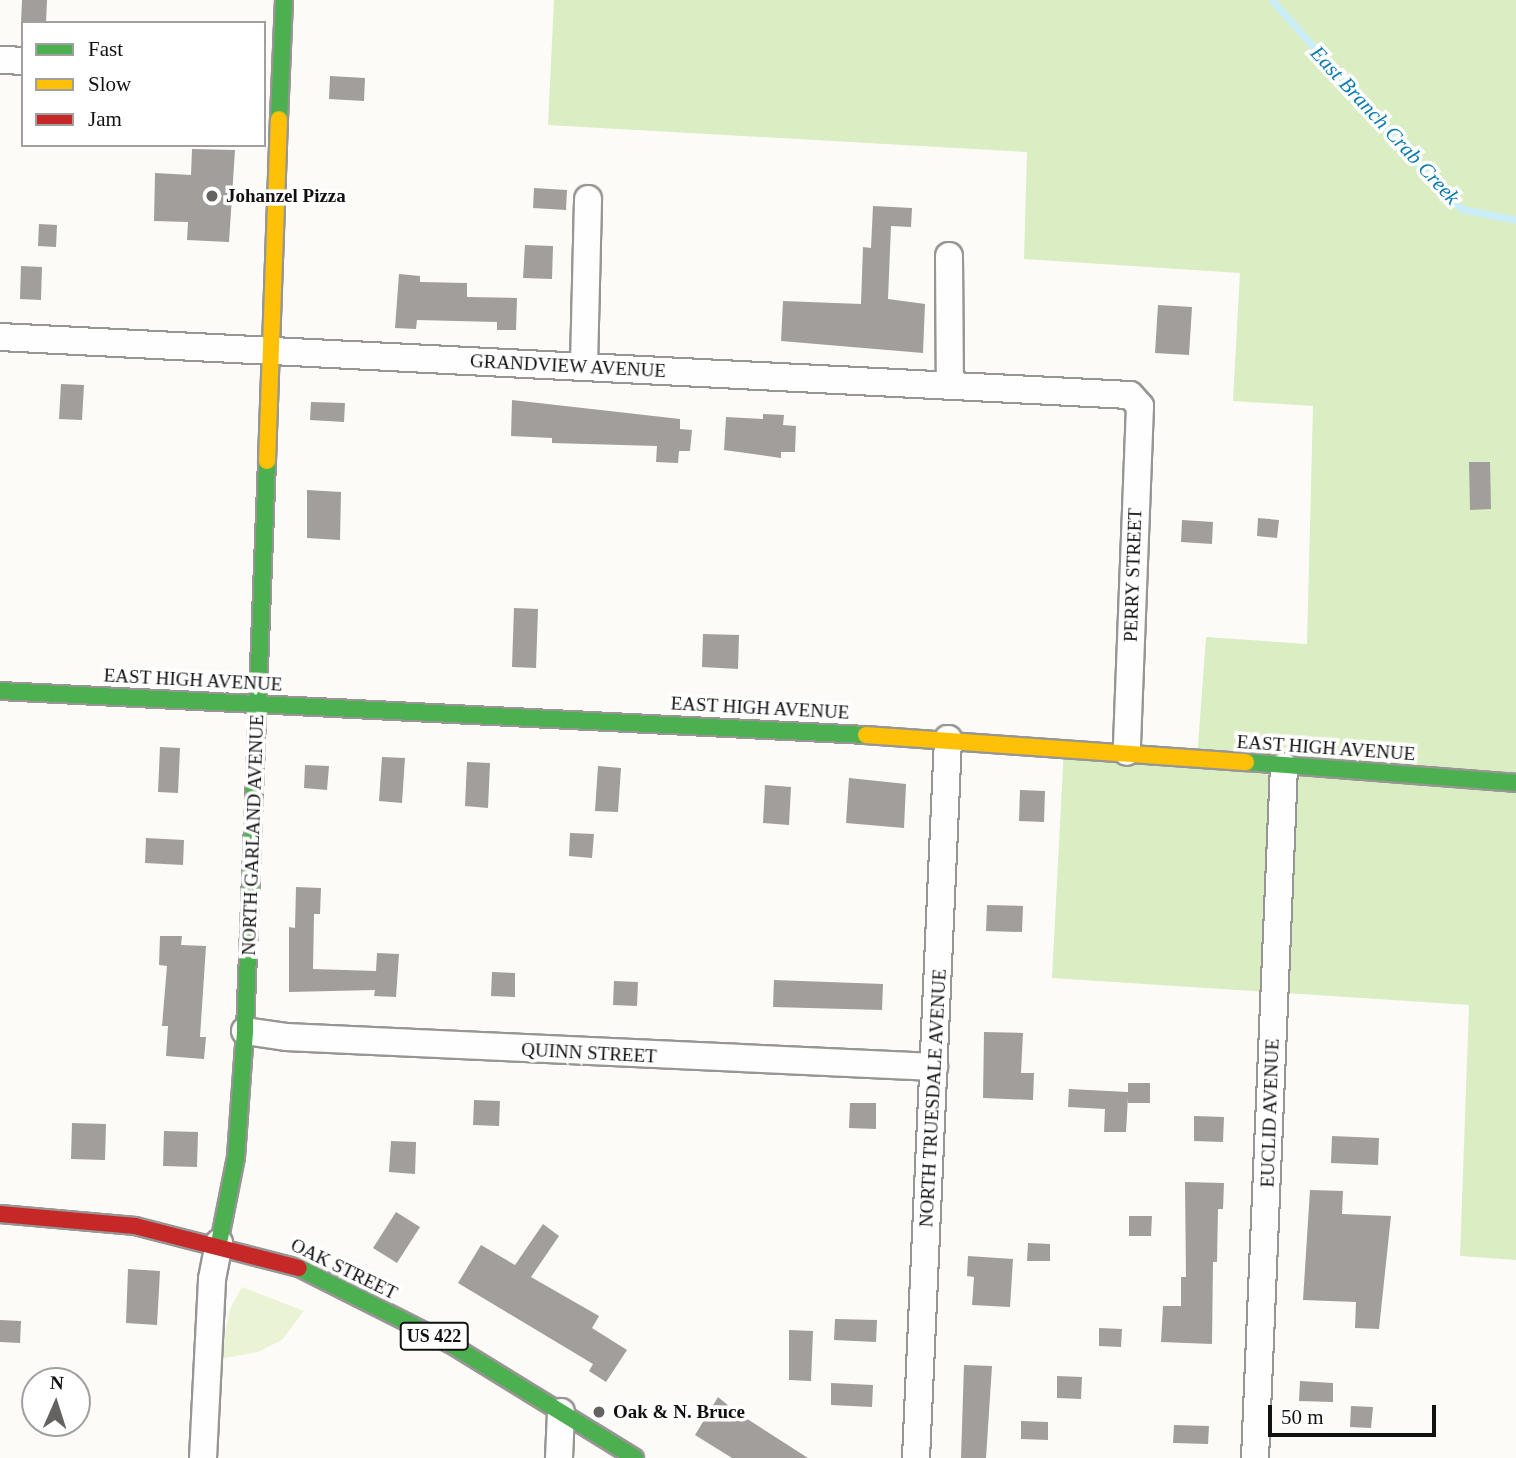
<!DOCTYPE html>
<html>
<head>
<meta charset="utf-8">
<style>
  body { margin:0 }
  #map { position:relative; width:1516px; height:1458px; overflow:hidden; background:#fdfbf7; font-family:Georgia,serif }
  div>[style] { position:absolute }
  .green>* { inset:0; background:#eaf4d5 }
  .forest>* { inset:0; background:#dbedc2 }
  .stream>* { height:7px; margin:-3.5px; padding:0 3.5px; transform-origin:3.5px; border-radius:3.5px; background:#c9eefa }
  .building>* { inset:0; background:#a19e9c }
  .roads { filter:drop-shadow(2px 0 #979695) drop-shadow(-2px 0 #979695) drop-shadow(0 2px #979695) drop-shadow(0 -2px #979695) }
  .street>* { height:26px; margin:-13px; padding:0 13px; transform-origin:13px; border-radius:13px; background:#fffefe }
  .fast>* { height:16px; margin:-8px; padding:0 8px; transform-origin:8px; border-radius:8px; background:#4caf50 }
  .slow>* { height:16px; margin:-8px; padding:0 8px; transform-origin:8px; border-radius:8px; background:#ffc107 }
  .jam>* { height:16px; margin:-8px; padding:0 8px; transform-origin:8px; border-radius:8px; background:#c62828 }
  .dots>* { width:19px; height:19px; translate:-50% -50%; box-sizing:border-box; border:4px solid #fff; border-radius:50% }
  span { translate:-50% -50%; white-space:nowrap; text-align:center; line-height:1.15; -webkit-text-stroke:7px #fff; paint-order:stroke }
  .shield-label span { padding:2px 5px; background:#fff; border:2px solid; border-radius:5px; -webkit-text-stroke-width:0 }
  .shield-label { font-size:18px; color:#111; font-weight:700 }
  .poi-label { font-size:19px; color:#111; font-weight:700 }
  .left { translate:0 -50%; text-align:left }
  .street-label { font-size:19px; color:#111 }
  .water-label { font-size:21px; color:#0b7bb2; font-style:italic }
  .legend { position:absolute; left:21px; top:21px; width:245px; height:126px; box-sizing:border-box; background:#fff; border:2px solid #a0a0a0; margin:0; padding:9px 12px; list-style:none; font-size:21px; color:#111 }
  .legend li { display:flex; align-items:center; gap:14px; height:35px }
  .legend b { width:35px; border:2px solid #a0a0a0 }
  .north { position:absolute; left:21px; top:1367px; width:70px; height:70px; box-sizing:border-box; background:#fff; border:2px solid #a0a0a0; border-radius:50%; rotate:3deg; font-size:19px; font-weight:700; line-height:28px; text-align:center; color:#111 }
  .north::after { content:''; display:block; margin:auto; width:24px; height:32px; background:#646362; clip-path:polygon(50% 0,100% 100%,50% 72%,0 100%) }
  .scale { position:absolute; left:1268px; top:1405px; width:168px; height:32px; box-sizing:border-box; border:4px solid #111; border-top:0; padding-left:9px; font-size:21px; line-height:24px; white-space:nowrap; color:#111; -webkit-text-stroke:5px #fff; paint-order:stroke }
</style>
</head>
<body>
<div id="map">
  <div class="green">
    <i style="clip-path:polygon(242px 1287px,304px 1311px,282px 1340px,258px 1352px,220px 1359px,230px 1309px)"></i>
  </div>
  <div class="forest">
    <i style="clip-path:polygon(554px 0,1516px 0,1516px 1260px,1460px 1256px,1469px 1005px,1052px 978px,1064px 747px,1197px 759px,1206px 637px,1307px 644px,1313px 406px,1233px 401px,1240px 273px,1024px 259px,1027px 152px,548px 125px)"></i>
  </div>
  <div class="stream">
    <i style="left:1272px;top:0;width:243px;rotate:48.5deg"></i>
    <i style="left:1433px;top:182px;width:40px;rotate:43deg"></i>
    <i style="left:1462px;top:209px;width:55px;rotate:11.5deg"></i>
  </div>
  <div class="building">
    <i style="clip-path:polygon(22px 0,47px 0,46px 23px,21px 23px)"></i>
    <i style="clip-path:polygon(330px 76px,365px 78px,364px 101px,329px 99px)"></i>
    <i style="clip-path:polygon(192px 149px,235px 150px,229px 242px,187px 240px,188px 222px,154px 221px,155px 173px,191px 175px)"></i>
    <i style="clip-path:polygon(534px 188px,567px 190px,566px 210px,533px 208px)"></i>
    <i style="clip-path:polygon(873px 206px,912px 208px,911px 227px,891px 226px,888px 299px,925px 304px,923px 353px,781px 341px,783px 301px,861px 304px,863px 247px,871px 248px)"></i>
    <i style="clip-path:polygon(39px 224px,57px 225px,56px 247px,38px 246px)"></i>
    <i style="clip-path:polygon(525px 245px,553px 246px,552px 279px,523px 278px)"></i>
    <i style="clip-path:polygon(21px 266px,42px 267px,41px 300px,20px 299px)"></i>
    <i style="clip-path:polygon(399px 274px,420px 276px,420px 282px,467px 283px,467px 297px,517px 298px,516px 330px,497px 330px,497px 322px,417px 320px,416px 329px,395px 328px)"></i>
    <i style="clip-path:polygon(1158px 305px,1192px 307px,1189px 355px,1155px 353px)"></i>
    <i style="clip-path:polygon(61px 384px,84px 385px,82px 420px,59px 419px)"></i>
    <i style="clip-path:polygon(512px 400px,680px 419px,680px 429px,692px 430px,690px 451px,679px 451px,678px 463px,656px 462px,657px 446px,552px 443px,552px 438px,511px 436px)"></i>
    <i style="clip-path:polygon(311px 402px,345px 403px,344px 422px,310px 420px)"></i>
    <i style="clip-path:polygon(763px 414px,784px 415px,783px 425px,796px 426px,795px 452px,781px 452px,781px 458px,724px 450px,726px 417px,763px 419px)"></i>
    <i style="clip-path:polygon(1469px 462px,1490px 462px,1491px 509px,1470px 510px)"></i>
    <i style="clip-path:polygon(307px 490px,341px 492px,340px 540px,307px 538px)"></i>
    <i style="clip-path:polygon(1258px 518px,1279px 520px,1277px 538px,1257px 536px)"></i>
    <i style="clip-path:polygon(1182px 520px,1213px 522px,1212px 544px,1181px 542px)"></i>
    <i style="clip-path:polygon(514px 608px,538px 609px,536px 668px,512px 667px)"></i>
    <i style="clip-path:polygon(703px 634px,739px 635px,738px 669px,702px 667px)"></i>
    <i style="clip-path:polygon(160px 747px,180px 748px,178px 793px,158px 792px)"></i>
    <i style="clip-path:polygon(382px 757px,405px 758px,402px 803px,379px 801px)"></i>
    <i style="clip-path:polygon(467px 762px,490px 763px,488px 808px,465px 806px)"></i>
    <i style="clip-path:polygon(305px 765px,329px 766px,327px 790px,304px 788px)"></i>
    <i style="clip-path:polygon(598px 766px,621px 768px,618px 812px,595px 811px)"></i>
    <i style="clip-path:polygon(849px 778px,906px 784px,904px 828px,846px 823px)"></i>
    <i style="clip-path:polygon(765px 785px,791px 787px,789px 825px,763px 823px)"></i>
    <i style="clip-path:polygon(1020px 790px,1045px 791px,1044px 822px,1019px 821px)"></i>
    <i style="clip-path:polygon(570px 833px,594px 834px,592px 858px,569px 856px)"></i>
    <i style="clip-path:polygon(146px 838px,184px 840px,183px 865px,145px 863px)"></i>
    <i style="clip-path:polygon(296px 887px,321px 888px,320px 914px,314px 914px,313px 969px,376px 971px,377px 953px,399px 954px,396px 997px,374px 996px,375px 990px,289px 992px,289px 927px,295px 928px)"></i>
    <i style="clip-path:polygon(987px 905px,1023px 906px,1022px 932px,986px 931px)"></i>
    <i style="clip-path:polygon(160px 936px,182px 936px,181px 945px,206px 946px,200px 1037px,206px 1037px,204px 1059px,166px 1056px,168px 1026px,162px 1026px,167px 966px,159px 965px)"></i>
    <i style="clip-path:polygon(492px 972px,515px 973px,515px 997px,491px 996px)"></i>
    <i style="clip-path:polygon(774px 980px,883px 984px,882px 1010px,773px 1007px)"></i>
    <i style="clip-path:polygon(614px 981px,638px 982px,637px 1006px,613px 1005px)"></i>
    <i style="clip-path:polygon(984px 1032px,1023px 1033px,1021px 1073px,1034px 1073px,1033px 1100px,983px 1098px)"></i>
    <i style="clip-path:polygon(1128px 1083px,1150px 1083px,1150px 1103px,1128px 1103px,1128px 1097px,1126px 1132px,1104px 1132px,1105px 1109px,1068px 1107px,1069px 1089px,1128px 1092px)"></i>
    <i style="clip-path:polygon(474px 1100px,500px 1101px,499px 1126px,473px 1125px)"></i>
    <i style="clip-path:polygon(850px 1103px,876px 1103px,876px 1129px,849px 1128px)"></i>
    <i style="clip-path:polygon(1194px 1116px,1224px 1117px,1223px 1142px,1194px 1141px)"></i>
    <i style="clip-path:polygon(72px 1123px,106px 1124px,105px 1160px,71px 1159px)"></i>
    <i style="clip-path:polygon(164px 1131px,198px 1132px,197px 1167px,163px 1166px)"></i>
    <i style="clip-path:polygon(1332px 1136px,1379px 1138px,1378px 1165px,1331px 1163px)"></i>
    <i style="clip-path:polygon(391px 1141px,416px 1142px,415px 1174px,389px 1172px)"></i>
    <i style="clip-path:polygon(1185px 1182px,1224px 1183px,1223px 1209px,1218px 1209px,1217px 1262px,1213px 1262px,1212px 1344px,1161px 1342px,1163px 1306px,1181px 1306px,1181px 1277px,1186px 1277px)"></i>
    <i style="clip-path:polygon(1310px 1190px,1343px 1191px,1342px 1214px,1391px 1216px,1379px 1329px,1355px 1328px,1356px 1302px,1303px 1300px)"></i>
    <i style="clip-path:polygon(396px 1212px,420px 1227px,397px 1263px,373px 1248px)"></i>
    <i style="clip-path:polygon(1129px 1216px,1152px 1216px,1151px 1236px,1129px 1236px)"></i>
    <i style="clip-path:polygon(543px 1224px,559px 1236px,531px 1277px,599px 1316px,592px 1328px,627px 1350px,606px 1382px,589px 1371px,593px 1364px,458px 1283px,481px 1245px,515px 1265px)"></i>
    <i style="clip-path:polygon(1028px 1243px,1050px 1244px,1050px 1261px,1027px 1261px)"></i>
    <i style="clip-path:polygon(968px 1256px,1013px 1259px,1010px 1307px,972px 1305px,974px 1277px,967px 1276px)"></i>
    <i style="clip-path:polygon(128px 1269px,160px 1271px,157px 1325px,126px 1323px)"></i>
    <i style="clip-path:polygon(835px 1319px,877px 1320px,876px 1342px,834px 1340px)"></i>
    <i style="clip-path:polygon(0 1320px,21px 1321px,20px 1343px,0 1342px)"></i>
    <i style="clip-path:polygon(1099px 1328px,1122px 1329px,1121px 1347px,1099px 1346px)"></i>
    <i style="clip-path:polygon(789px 1330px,813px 1331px,811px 1381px,789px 1380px)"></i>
    <i style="clip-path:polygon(964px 1365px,992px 1366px,986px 1458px,961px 1458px)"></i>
    <i style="clip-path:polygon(1057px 1376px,1082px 1377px,1081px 1399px,1057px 1398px)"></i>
    <i style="clip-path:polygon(1300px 1381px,1333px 1383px,1333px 1402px,1299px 1401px)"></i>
    <i style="clip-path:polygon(831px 1383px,873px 1385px,872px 1407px,831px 1405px)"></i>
    <i style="clip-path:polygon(718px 1397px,735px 1411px,808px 1458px,732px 1458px,695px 1435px)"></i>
    <i style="clip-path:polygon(1351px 1406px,1373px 1407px,1371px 1428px,1350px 1427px)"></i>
    <i style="clip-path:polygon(1021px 1421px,1048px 1422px,1048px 1440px,1021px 1439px)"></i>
    <i style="clip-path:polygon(1174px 1425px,1209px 1426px,1208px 1444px,1173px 1443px)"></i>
  </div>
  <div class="roads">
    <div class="street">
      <i style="left:0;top:60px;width:23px;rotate:2deg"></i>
      <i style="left:949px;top:256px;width:128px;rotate:89.6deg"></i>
      <i style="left:0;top:337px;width:1131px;rotate:2.94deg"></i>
      <i style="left:1130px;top:395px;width:15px;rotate:48deg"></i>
      <i style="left:1140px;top:406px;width:346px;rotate:92.2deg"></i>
      <i style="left:584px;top:365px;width:166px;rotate:-88.6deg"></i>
      <i style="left:245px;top:1031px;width:41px;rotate:8.3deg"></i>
      <i style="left:286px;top:1037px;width:649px;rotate:2.65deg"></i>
      <i style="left:203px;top:1458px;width:179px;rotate:-87.1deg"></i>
      <i style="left:212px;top:1279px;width:37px;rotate:-79deg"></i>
      <i style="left:559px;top:1458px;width:46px;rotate:-87.5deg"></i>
      <i style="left:916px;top:1458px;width:720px;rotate:-87.45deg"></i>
      <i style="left:1255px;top:1458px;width:692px;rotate:-87.6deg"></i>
    </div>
    <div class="fast">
      <i style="left:279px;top:119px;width:119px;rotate:-87.6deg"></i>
      <i style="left:0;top:691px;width:867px;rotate:2.91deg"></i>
      <i style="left:1246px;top:762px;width:271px;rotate:4.4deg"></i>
      <i style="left:219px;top:1243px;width:88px;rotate:-78.8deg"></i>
      <i style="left:236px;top:1157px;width:126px;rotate:-85.9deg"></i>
      <i style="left:245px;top:1031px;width:570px;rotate:-87.79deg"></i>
      <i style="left:299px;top:1268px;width:169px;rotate:26.7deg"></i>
      <i style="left:450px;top:1344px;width:217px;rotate:31.6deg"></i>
    </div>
    <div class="slow">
      <i style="left:267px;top:461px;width:342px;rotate:-88deg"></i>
      <i style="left:866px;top:735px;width:381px;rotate:4.1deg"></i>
    </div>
    <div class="jam">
      <i style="left:0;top:1214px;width:136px;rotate:5.1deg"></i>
      <i style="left:135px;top:1226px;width:169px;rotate:14.4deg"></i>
    </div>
  </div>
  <div class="dots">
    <i style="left:212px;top:196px;background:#646362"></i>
    <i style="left:599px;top:1412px;background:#646362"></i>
  </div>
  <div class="shield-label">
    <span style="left:434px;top:1336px">US 422</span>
  </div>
  <div class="poi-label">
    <span class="left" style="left:226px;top:196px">Johanzel Pizza</span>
    <span class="left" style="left:613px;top:1412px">Oak &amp; N. Bruce</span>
  </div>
  <div class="street-label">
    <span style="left:568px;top:366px;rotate:3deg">GRANDVIEW AVENUE</span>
    <span style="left:1133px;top:575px;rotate:-88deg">PERRY STREET</span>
    <span style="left:193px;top:680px;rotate:3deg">EAST HIGH AVENUE</span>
    <span style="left:760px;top:708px;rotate:3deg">EAST HIGH AVENUE</span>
    <span style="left:1326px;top:748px;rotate:4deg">EAST HIGH AVENUE</span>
    <span style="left:253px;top:835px;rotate:-88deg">NORTH GARLAND AVENUE</span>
    <span style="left:589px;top:1053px;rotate:3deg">QUINN STREET</span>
    <span style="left:933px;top:1098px;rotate:-87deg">NORTH TRUESDALE AVENUE</span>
    <span style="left:1270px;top:1113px;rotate:-88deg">EUCLID AVENUE</span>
    <span style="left:344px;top:1269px;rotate:26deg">OAK STREET</span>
  </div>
  <div class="water-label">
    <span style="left:1385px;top:125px;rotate:47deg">East Branch Crab Creek</span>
  </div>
  <ul class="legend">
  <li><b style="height:9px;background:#4caf50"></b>Fast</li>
  <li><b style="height:9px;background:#ffc107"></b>Slow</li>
  <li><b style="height:9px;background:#c62828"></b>Jam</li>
  </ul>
  <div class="north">N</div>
  <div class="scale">50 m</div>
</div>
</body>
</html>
